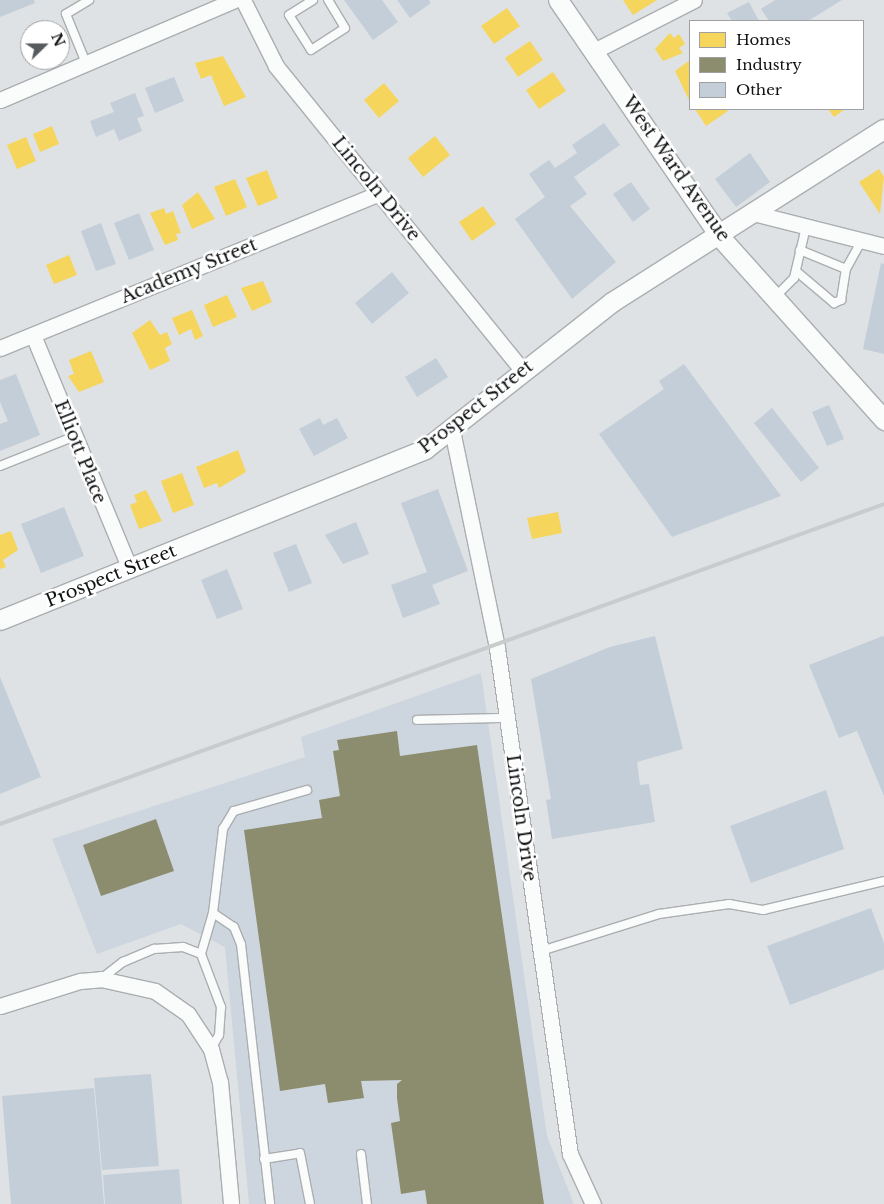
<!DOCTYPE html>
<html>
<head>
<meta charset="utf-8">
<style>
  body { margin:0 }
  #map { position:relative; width:884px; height:1204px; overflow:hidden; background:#dee2e5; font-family:"Libre Baskerville",serif }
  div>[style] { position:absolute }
  .built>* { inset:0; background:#cdd6de }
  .homes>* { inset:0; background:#f6d55c }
  .industry>* { inset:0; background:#8c8c6e }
  .building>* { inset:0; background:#c3ced8 }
  .roads { filter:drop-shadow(1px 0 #abaeb0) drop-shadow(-1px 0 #abaeb0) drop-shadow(0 1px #abaeb0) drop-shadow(0 -1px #abaeb0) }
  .service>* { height:8px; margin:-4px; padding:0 4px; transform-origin:4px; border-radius:4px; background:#fafbfb }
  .minor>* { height:15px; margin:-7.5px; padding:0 7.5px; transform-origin:7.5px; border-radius:7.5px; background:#fafbfb }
  .tertiary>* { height:19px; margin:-9.5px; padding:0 9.5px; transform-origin:9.5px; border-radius:9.5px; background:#fafbfb }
  .rail>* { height:4px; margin:-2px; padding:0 2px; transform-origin:2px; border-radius:2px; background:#cacbcc }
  span { translate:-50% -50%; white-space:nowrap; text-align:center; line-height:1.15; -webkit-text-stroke:5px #fff; paint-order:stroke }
  .street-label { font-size:18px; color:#101214 }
  .legend { position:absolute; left:689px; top:20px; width:175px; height:90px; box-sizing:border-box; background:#fff; border:1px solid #9fa0a1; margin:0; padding:6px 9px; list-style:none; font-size:15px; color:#101214 }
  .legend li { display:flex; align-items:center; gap:10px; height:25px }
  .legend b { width:25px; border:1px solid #9fa0a1 }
  .north { position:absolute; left:20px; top:20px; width:50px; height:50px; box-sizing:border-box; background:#fff; border:1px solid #9fa0a1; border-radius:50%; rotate:68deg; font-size:14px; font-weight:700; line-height:20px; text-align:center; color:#101214 }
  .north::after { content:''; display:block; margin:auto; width:18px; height:22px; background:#585b5d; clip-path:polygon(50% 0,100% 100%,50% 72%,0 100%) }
</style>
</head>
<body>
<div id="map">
  <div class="built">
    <i style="clip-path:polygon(481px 673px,547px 1136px,574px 1204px,249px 1204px,225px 947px,181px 924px,97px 954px,52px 839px,305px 757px,301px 737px)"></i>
  </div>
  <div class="homes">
    <i style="clip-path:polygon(623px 0,657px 0,633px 15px)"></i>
    <i style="clip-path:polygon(507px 8px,520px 26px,494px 44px,481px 26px)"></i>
    <i style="clip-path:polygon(670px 33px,674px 38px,679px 34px,685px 44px,679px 48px,683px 53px,663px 61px,655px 49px)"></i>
    <i style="clip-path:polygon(530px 41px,543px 60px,518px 77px,505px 58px)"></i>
    <i style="clip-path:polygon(223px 56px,246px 97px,224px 106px,211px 75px,201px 79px,195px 63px)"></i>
    <i style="clip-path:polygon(690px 60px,690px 99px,689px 100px,675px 71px)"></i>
    <i style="clip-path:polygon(553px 72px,566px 91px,539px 109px,526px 90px)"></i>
    <i style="clip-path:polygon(384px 83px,399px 101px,379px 118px,364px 100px)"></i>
    <i style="clip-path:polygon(695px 109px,727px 109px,728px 111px,706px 126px)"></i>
    <i style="clip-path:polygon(828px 109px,845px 109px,834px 117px)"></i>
    <i style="clip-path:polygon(52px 126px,59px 144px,40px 152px,33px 134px)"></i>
    <i style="clip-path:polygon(435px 136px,450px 155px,423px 177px,408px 158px)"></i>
    <i style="clip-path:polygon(26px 137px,36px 161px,17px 169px,7px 145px)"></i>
    <i style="clip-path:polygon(879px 169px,884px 177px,880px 214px,859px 182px)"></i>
    <i style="clip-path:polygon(267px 170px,278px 198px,258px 206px,246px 178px)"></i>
    <i style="clip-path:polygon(235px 179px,247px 207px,226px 216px,214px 187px)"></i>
    <i style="clip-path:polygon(198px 192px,215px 219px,192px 229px,182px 205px)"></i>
    <i style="clip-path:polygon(483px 206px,496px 224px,472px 241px,459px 222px)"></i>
    <i style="clip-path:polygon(164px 208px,166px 214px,173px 211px,181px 233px,176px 234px,178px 240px,165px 245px,150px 213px)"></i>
    <i style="clip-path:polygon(69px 255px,77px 275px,54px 284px,46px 265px)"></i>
    <i style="clip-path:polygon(263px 281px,272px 302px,252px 311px,241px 288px)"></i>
    <i style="clip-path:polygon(227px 295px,237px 317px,213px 327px,204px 305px)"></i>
    <i style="clip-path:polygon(192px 310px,203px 336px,195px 340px,191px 329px,179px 335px,172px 318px)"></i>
    <i style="clip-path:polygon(150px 320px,160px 335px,167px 332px,172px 344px,165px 348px,170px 361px,150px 370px,132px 333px)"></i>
    <i style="clip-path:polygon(91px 351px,104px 382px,79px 392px,68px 376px,74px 374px,69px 360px)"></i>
    <i style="clip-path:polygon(238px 450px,246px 472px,219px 488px,217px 483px,204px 488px,196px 467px)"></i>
    <i style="clip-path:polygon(182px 473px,194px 505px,173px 513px,161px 481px)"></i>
    <i style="clip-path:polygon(146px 490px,162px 521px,139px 529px,130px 505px,137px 502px,134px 495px)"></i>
    <i style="clip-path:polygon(558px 512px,562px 533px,532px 539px,527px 518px)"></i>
    <i style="clip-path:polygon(11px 531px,18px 550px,3px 560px,6px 567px,0 569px,0 535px)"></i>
  </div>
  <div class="industry">
    <i style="clip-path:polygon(397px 731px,400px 756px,477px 745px,544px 1204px,427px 1204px,425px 1190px,401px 1194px,391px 1123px,400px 1121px,397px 1098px,397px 1084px,402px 1080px,361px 1081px,364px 1098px,328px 1103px,325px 1084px,280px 1091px,244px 830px,322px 818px,319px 800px,340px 796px,333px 751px,339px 750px,337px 740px)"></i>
    <i style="clip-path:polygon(156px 819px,174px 871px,101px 896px,83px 845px)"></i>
  </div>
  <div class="building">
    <i style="clip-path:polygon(0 0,34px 0,35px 3px,0 17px)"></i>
    <i style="clip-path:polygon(344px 0,382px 0,398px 22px,373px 40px)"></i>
    <i style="clip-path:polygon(397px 0,429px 0,431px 3px,410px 18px)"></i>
    <i style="clip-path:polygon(775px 0,842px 0,808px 21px,769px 21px,761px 9px)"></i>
    <i style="clip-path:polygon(749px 2px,759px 21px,732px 21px,727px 13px)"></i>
    <i style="clip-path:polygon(174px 77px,184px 101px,155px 113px,145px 88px)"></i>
    <i style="clip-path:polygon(135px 93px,144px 116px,137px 118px,142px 131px,119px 141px,114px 129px,96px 137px,90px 121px,114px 112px,110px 103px)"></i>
    <i style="clip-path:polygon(604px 123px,620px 145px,574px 177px,587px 194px,570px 206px,616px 262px,572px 299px,515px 219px,545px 197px,529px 174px,549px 160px,555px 168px,577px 153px,572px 145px)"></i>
    <i style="clip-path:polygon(750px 153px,770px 182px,736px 207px,715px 179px)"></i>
    <i style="clip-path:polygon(631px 182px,650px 209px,633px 222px,613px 194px)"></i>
    <i style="clip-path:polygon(139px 213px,154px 250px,129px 260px,114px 223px)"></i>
    <i style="clip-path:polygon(101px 223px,116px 264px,96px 271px,81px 231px)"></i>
    <i style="clip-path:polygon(881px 263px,884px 264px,884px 354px,863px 349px)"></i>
    <i style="clip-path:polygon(392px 272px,409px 293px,372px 324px,355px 303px)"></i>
    <i style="clip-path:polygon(436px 358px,448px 377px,417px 397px,405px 377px)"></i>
    <i style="clip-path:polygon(684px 364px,781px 496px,672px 537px,599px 434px,664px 389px,659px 381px)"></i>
    <i style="clip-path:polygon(16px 374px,40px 435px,0 451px,0 424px,8px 421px,0 402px,0 380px)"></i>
    <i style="clip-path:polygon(829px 405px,844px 439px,827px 446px,812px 412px)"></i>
    <i style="clip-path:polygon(772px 408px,819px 468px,801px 482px,754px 423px)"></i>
    <i style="clip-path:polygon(320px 418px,323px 425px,337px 418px,348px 438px,314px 456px,299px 429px)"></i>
    <i style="clip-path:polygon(438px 489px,468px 571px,432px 585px,440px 604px,403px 618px,391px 585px,427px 572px,401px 503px)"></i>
    <i style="clip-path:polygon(64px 507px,84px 556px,41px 573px,21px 524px)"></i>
    <i style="clip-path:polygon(356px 522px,369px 554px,343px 564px,325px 535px)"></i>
    <i style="clip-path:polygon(296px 544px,312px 583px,289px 592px,273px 553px)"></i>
    <i style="clip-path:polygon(227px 569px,243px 609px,217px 619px,201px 580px)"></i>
    <i style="clip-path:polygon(655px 636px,683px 749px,637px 762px,640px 785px,649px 784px,655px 822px,552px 839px,546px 800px,551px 799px,531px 679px,610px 647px)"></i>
    <i style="clip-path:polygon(883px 636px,884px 637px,884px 796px,857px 731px,839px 738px,809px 665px)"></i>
    <i style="clip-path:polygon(0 677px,41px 777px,0 794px)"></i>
    <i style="clip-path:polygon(826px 790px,844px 849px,751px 883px,730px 826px)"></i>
    <i style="clip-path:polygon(871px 908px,884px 943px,884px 969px,790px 1005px,767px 946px)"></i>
    <i style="clip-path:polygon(151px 1074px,159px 1166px,102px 1170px,94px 1078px)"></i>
    <i style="clip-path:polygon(94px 1088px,104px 1204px,11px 1204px,2px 1096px)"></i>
    <i style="clip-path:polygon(179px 1169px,182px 1204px,105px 1204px,103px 1175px)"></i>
  </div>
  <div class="roads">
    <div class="service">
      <i style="left:313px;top:0;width:28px;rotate:148deg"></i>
      <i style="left:289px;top:15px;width:41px;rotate:57.8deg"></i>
      <i style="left:311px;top:50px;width:40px;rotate:-32.9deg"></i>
      <i style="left:345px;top:28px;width:33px;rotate:-121deg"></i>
      <i style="left:86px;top:63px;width:53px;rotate:-112.2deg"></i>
      <i style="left:66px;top:14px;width:27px;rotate:-31deg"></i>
      <i style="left:846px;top:269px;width:33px;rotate:-61deg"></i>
      <i style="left:796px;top:271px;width:50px;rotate:40.1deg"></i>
      <i style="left:834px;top:303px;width:8px;rotate:-23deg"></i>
      <i style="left:841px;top:300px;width:31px;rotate:-81deg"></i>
      <i style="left:846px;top:269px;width:50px;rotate:-157.6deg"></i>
      <i style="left:776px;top:296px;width:25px;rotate:-45deg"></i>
      <i style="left:794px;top:278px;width:52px;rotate:-76.8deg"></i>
      <i style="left:0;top:466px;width:79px;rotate:-21.7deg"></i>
      <i style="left:417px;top:720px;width:90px;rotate:-1.3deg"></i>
      <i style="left:213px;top:913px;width:25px;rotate:34deg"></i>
      <i style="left:234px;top:927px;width:18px;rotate:68deg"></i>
      <i style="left:241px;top:944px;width:262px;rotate:83.6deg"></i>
      <i style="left:541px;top:951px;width:124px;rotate:-17.4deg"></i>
      <i style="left:659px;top:914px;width:71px;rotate:-8.1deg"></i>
      <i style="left:729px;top:904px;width:35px;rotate:10deg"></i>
      <i style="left:763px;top:910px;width:124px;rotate:-13.5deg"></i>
      <i style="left:201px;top:954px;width:43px;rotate:-73.7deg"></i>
      <i style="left:213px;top:913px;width:85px;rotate:-83.2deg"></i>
      <i style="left:223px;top:829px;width:21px;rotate:-59deg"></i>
      <i style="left:234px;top:811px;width:76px;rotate:-16deg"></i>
      <i style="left:101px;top:979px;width:28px;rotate:-38deg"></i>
      <i style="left:123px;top:962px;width:34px;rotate:-23deg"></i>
      <i style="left:154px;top:949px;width:29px;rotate:-4deg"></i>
      <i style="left:183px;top:947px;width:19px;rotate:21deg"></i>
      <i style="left:201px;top:954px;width:57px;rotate:69.3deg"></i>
      <i style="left:221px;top:1007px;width:28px;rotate:94deg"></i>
      <i style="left:219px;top:1035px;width:16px;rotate:120deg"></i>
      <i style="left:361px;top:1154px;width:50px;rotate:83.2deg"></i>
      <i style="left:264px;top:1159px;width:36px;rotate:-9deg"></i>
      <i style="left:300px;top:1153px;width:52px;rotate:78.9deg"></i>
    </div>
    <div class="minor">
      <i style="left:243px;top:0;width:74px;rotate:63.4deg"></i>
      <i style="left:276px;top:66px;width:391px;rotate:51deg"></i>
      <i style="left:594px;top:51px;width:112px;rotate:-27deg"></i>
      <i style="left:0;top:100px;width:254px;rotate:-23.1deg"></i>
      <i style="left:757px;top:214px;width:131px;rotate:14.1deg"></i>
      <i style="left:33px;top:335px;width:251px;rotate:67.5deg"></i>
      <i style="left:0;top:348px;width:409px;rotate:-22.2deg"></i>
      <i style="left:452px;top:430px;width:223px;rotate:78.3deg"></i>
      <i style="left:497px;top:648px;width:511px;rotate:81.79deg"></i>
      <i style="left:570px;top:1154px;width:55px;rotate:65.3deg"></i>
      <i style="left:0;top:1006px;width:84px;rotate:-17.4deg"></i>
      <i style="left:80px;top:981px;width:21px;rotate:-5deg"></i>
      <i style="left:101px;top:979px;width:55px;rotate:12.5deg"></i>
      <i style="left:155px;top:991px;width:40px;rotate:34.9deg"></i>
      <i style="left:188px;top:1014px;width:42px;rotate:56.7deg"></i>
      <i style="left:211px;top:1049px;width:34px;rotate:75deg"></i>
      <i style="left:220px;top:1082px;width:122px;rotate:84.8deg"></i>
    </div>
    <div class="tertiary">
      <i style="left:558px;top:0;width:287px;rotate:55.6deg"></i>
      <i style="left:720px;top:237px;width:246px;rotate:48.1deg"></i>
      <i style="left:0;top:620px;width:458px;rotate:-21.9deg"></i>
      <i style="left:425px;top:449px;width:238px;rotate:-38.2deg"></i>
      <i style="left:612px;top:302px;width:322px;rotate:-32.5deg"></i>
    </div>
  </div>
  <div class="rail">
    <i style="left:0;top:824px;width:940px;rotate:-19.9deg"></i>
  </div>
  <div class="street-label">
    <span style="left:676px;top:169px;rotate:55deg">West Ward Avenue</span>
    <span style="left:376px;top:189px;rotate:51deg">Lincoln Drive</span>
    <span style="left:189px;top:271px;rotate:-22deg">Academy Street</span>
    <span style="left:476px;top:407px;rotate:-38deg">Prospect Street</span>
    <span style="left:80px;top:452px;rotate:68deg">Elliott Place</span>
    <span style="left:111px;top:576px;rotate:-22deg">Prospect Street</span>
    <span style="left:521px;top:818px;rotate:82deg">Lincoln Drive</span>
  </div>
  <ul class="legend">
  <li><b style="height:14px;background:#f6d55c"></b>Homes</li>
  <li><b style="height:14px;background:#8c8c6e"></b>Industry</li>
  <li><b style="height:14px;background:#c3ced8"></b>Other</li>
  </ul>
  <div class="north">N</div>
</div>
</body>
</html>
